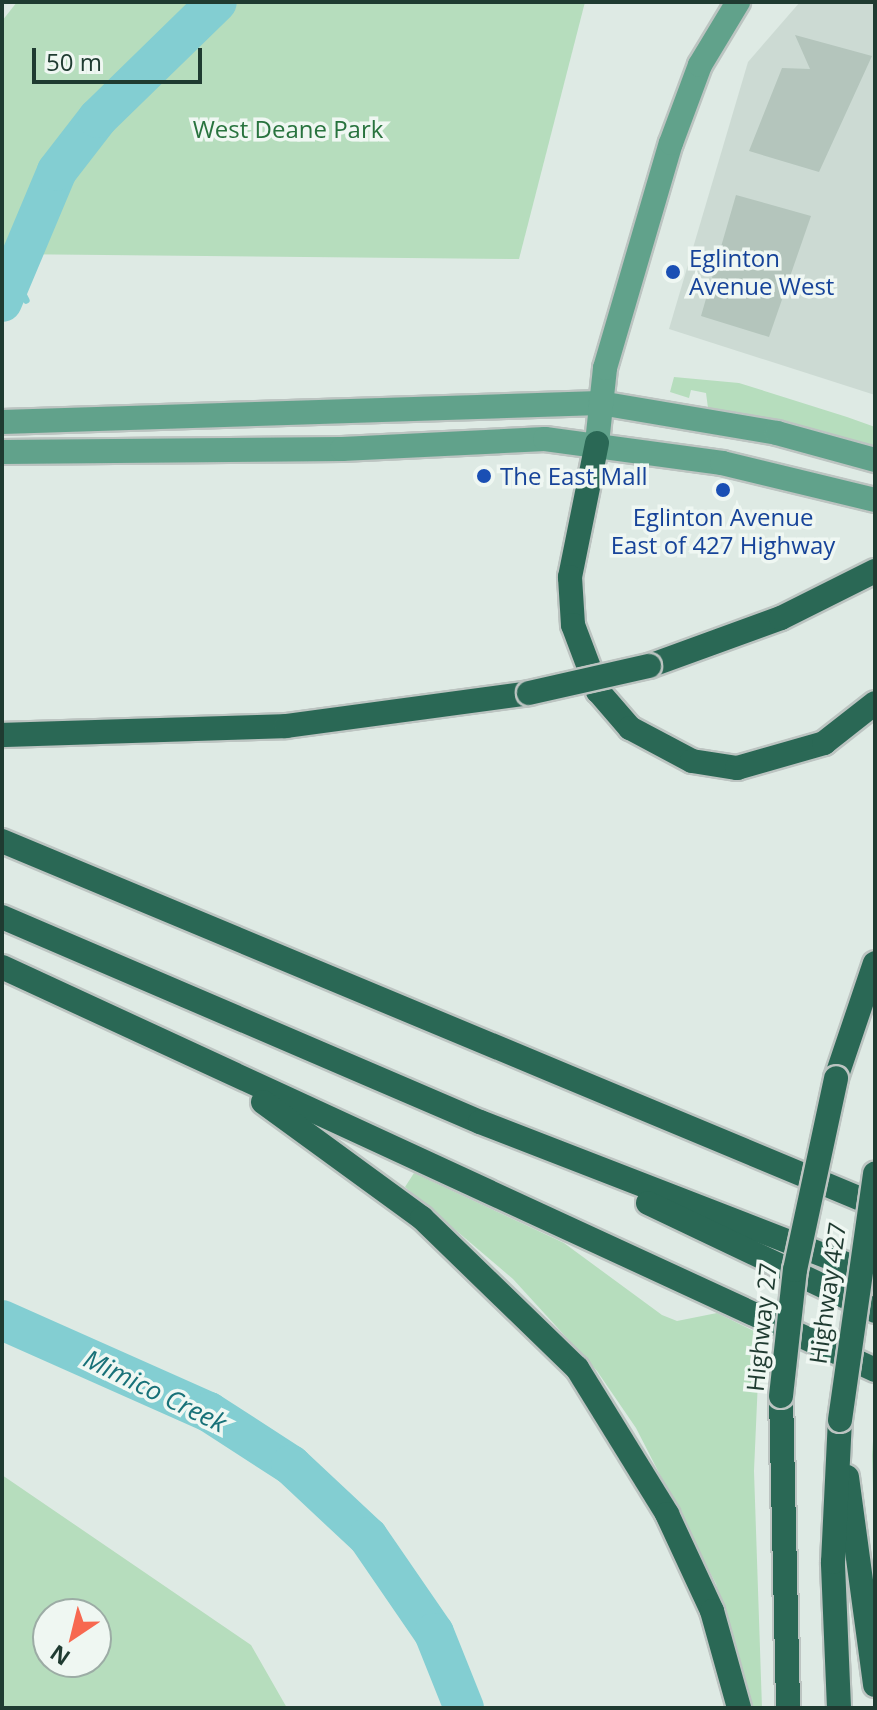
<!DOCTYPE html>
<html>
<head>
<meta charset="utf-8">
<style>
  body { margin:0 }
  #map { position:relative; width:877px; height:1710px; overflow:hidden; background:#deeae4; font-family:"Open Sans",sans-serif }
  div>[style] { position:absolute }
  .built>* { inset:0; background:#ccdad3 }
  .green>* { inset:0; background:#b6ddbd }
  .stream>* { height:7px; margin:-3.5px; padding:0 3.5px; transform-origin:3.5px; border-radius:3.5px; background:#83ced2 }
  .river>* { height:40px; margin:-20px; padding:0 20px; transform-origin:20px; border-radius:20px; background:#83ced2 }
  .building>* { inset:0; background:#b4c5bc }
  .roads { filter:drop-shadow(2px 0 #bcc4c1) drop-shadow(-2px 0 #bcc4c1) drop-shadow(0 2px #bcc4c1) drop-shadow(0 -2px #bcc4c1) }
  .major>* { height:24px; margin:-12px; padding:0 12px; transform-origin:12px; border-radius:12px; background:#61a28b }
  .highway>* { height:24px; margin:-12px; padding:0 12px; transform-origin:12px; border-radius:12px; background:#2a6855 }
  .bridges { filter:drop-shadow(2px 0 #bcc4c1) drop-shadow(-2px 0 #bcc4c1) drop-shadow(0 2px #bcc4c1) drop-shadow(0 -2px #bcc4c1) }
  .highway-bridge>* { height:24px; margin:-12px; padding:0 12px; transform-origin:12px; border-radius:12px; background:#2a6855 }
  .dots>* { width:22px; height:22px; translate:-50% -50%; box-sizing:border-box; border:4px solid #eff7f2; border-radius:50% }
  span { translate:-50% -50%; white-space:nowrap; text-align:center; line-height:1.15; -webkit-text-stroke:7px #eff7f2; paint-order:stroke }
  .park-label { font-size:24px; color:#28733e }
  .transit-label { font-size:24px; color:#164399 }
  .left { translate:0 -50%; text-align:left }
  .street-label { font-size:24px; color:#1f3b31 }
  .water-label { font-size:26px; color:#187178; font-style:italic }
  .frame { position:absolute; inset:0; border:4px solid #1f3b31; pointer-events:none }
  .north { position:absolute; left:32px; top:1598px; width:80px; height:80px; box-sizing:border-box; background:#eff7f2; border:2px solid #9caca5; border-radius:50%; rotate:215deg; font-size:22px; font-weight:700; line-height:32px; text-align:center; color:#1f3b31 }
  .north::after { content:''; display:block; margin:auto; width:28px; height:36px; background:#f76850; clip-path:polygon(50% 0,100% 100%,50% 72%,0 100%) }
  .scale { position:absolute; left:32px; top:48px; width:170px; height:36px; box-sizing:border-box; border:4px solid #1f3b31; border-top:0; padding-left:10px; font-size:24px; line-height:28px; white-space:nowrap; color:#1f3b31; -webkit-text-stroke:6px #eff7f2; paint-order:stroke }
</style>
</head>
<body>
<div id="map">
  <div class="built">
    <i style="clip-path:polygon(800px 2px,875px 2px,875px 395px,669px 329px,748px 62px)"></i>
  </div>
  <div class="green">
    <i style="clip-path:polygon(17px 2px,585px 2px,519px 259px,2px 254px,2px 21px)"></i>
    <i style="clip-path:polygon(674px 377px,739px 383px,847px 417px,875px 427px,875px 448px,708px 408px,706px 393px,691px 390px,689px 398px,670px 392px)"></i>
    <i style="clip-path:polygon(414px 1173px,564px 1243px,662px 1315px,677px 1321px,717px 1313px,760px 1334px,754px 1471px,762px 1708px,750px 1708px,716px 1584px,636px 1428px,597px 1371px,513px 1279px,405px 1187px)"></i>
    <i style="clip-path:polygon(875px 1412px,875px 1556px,872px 1455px)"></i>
    <i style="clip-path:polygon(evenodd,2px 1475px,251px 1645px,287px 1708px,2px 1708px,2px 1475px,96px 1614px,96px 1662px,48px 1662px,48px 1614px,96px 1614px)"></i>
  </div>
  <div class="stream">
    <i style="left:2px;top:262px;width:16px;rotate:-14deg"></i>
    <i style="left:12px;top:273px;width:30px;rotate:63deg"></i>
  </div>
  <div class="river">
    <i style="left:2px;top:302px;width:142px;rotate:-67.2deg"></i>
    <i style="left:57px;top:171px;width:67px;rotate:-52.3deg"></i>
    <i style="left:98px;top:118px;width:166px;rotate:-44.3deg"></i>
    <i style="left:2px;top:1320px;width:227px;rotate:24deg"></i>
    <i style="left:209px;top:1412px;width:98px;rotate:32.9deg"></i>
    <i style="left:291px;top:1465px;width:105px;rotate:43.1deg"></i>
    <i style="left:368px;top:1537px;width:116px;rotate:55.5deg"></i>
    <i style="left:434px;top:1633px;width:81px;rotate:68.2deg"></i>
  </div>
  <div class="building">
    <i style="clip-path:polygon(795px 35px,872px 56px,819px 172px,749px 151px,782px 68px,810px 69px)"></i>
    <i style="clip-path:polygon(736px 195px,811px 216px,769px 337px,701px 316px)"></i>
  </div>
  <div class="roads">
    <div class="major">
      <i style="left:2px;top:422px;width:598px;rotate:-1.82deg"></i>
      <i style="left:600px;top:403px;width:180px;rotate:9.6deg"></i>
      <i style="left:777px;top:433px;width:102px;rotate:15.4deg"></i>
      <i style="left:597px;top:443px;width:75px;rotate:-83.9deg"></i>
      <i style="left:605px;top:368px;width:234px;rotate:-73.7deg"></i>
      <i style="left:671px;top:143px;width:83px;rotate:-69.6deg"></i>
      <i style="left:700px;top:65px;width:74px;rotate:-58.9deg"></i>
      <i style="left:2px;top:452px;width:340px;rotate:-0.5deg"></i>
      <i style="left:342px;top:449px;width:203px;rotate:-2.8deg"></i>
      <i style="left:545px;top:439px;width:179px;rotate:7.7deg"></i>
      <i style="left:722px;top:463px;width:157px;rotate:13.6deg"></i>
    </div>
    <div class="highway">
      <i style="left:597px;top:443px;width:137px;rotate:101.4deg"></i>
      <i style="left:570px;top:577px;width:48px;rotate:86.4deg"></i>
      <i style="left:573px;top:625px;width:71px;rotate:69.3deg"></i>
      <i style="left:598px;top:691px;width:49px;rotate:49.1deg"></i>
      <i style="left:630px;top:728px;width:70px;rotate:28deg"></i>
      <i style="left:692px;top:761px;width:46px;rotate:8.8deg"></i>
      <i style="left:737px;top:768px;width:91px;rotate:-16deg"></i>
      <i style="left:824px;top:743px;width:65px;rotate:-38.1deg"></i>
      <i style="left:649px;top:666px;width:140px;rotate:-20deg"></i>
      <i style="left:781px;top:618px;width:105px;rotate:-26.6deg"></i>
      <i style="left:2px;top:735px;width:284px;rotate:-1.8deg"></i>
      <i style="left:286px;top:726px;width:245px;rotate:-7.7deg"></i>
      <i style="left:2px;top:841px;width:946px;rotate:22.63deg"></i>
      <i style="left:2px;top:917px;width:520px;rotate:23.21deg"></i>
      <i style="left:480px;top:1122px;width:424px;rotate:21.2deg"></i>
      <i style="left:2px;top:967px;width:962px;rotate:24.78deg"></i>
      <i style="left:836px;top:1078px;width:121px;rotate:-71.3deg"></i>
      <i style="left:263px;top:1102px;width:197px;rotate:36.1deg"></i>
      <i style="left:422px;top:1218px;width:216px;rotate:44.1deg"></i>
      <i style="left:577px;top:1368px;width:172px;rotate:58.3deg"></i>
      <i style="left:667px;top:1514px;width:107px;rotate:65.1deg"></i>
      <i style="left:712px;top:1611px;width:101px;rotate:74.4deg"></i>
      <i style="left:648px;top:1203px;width:251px;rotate:25.4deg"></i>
      <i style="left:781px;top:1396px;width:312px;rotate:88.7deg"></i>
      <i style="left:847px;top:1477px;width:210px;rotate:82.3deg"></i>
      <i style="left:839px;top:1708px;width:146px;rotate:-92.4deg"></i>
      <i style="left:833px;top:1562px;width:142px;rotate:-87.2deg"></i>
    </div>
  </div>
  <div class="bridges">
    <div class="highway-bridge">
      <i style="left:529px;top:693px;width:123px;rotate:-12.7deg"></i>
      <i style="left:781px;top:1396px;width:127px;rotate:-83.7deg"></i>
      <i style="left:795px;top:1270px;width:196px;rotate:-77.9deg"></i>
      <i style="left:840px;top:1420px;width:249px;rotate:-81.9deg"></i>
    </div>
  </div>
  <div class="dots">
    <i style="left:673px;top:272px;background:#1a4fb4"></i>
    <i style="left:484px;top:476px;background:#1a4fb4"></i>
    <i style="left:723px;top:490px;background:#1a4fb4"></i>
  </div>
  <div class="park-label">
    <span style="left:288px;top:129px">West Deane Park</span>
  </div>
  <div class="transit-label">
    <span class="left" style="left:689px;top:272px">Eglinton<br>Avenue West</span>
    <span class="left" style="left:500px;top:476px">The East Mall</span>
    <span style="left:723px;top:531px">Eglinton Avenue<br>East of 427 Highway</span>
  </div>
  <div class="street-label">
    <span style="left:827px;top:1293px;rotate:-82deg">Highway 427</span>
    <span style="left:761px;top:1327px;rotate:-84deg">Highway 27</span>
  </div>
  <div class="water-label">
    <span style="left:155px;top:1391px;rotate:26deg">Mimico Creek</span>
  </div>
  <div class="frame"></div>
  <div class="north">N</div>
  <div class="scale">50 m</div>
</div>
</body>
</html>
